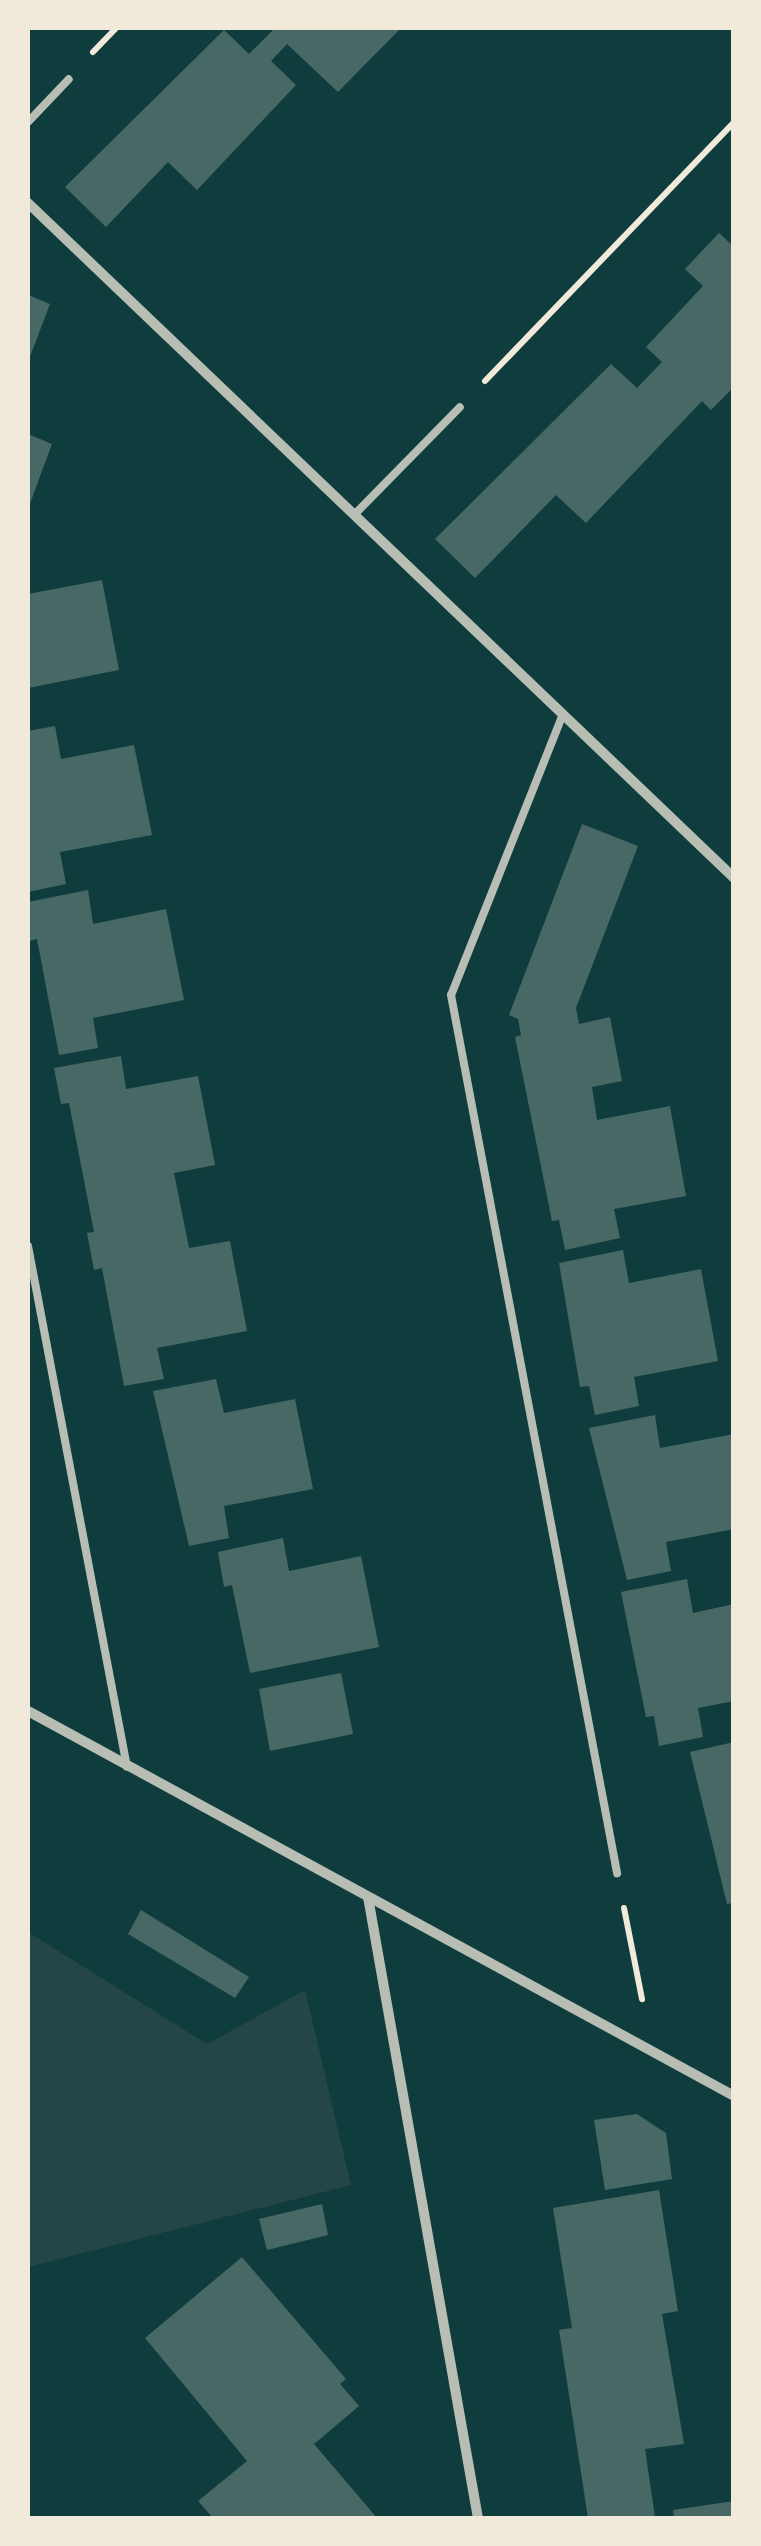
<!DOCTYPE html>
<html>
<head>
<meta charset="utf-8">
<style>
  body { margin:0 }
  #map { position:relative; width:761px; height:2546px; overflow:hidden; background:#0f3d3e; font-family:"Libre Baskerville",serif }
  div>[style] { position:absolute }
  .green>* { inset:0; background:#244646 }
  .building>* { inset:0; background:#486865 }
  .path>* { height:6px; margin:-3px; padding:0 3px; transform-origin:3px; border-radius:3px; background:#f1e9da }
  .service>* { height:8px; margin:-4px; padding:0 4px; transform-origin:4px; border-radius:4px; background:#b8beb3 }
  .minor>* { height:10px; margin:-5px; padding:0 5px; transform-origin:5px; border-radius:5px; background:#b8beb3 }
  span { translate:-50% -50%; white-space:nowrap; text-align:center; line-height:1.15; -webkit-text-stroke:10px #f1e9da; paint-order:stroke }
  .frame { position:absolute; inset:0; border:30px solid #f1e9da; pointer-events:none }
</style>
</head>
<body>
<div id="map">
  <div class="green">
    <i style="clip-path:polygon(28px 1932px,207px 2044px,305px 1990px,351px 2185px,28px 2267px)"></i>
  </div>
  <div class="building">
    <i style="clip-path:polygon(275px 28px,401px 28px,338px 92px,287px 44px,271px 61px,296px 85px,197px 190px,168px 162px,106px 227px,65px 187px,224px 30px,249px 54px)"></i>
    <i style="clip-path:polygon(719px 233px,734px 247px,734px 387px,711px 410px,702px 401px,586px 523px,556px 495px,475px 578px,435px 539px,611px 364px,637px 388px,662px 362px,646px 347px,703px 286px,685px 269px)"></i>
    <i style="clip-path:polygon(28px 295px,50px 304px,28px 362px)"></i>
    <i style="clip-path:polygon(28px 434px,52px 444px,28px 509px)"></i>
    <i style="clip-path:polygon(102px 580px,119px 670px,28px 688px,28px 594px)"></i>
    <i style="clip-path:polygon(55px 726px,61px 759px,134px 745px,152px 835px,60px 852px,66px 884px,28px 892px,28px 731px)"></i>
    <i style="clip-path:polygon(582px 824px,638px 846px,576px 1008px,579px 1024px,610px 1017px,622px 1081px,592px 1087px,597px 1120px,670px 1106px,686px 1196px,614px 1209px,620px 1238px,565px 1250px,559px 1220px,552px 1221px,515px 1037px,521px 1035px,518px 1019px,509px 1015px)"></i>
    <i style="clip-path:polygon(88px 890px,93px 924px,166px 909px,184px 1000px,93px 1018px,98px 1048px,59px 1055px,37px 939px,29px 941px,28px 932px,28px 902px)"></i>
    <i style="clip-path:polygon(121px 1056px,126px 1089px,198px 1076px,215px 1165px,174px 1173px,189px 1248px,230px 1241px,247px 1331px,157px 1348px,164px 1379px,124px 1386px,102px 1268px,94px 1270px,87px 1233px,94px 1232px,69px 1103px,61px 1104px,54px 1068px)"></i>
    <i style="clip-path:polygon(623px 1250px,629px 1283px,701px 1269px,718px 1361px,634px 1377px,639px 1406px,595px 1415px,589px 1386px,580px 1387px,559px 1263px)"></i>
    <i style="clip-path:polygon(216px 1379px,224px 1413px,295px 1399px,313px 1489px,224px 1506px,229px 1538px,189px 1546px,153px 1391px)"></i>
    <i style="clip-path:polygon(655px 1415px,660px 1448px,734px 1434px,734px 1529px,666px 1542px,671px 1571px,627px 1580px,589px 1428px)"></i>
    <i style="clip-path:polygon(283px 1538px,289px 1571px,361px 1556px,379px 1647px,250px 1673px,232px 1585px,224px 1587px,218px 1552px)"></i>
    <i style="clip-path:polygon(687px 1579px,693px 1613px,734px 1604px,734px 1701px,698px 1708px,703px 1737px,659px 1746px,654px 1716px,646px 1717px,621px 1592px)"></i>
    <i style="clip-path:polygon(341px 1673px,353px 1734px,270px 1751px,259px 1689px)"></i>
    <i style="clip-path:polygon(734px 1742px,734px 1903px,727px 1904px,690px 1752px)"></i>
    <i style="clip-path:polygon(141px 1910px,249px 1977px,235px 1998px,128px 1934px)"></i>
    <i style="clip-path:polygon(637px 2114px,666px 2133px,672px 2179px,605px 2190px,594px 2120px)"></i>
    <i style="clip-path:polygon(659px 2190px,678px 2311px,662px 2314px,684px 2444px,645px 2449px,655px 2517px,588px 2518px,559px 2330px,572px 2328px,553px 2208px)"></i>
    <i style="clip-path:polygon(322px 2204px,328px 2235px,267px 2250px,259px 2219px)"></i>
    <i style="clip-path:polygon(242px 2257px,346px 2379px,340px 2384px,359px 2406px,314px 2444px,377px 2518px,213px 2518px,198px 2501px,247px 2461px,145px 2338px)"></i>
    <i style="clip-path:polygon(734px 2501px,734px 2518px,674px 2518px,673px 2510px)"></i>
  </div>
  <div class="path">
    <i style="left:93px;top:52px;width:33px;rotate:-46deg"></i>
    <i style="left:485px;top:381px;width:359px;rotate:-46.1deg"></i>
    <i style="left:624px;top:1908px;width:93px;rotate:78.8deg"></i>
  </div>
  <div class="service">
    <i style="left:28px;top:122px;width:59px;rotate:-46.4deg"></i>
    <i style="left:354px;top:515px;width:151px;rotate:-45.5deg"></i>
    <i style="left:563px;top:714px;width:302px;rotate:111.7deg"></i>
    <i style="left:451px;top:995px;width:894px;rotate:79.29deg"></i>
    <i style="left:28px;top:1246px;width:530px;rotate:79.24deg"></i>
  </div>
  <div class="minor">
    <i style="left:28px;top:203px;width:977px;rotate:43.71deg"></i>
    <i style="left:28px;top:1711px;width:804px;rotate:28.6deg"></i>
    <i style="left:368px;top:1897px;width:631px;rotate:79.96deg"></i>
  </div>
  <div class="frame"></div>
</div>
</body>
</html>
